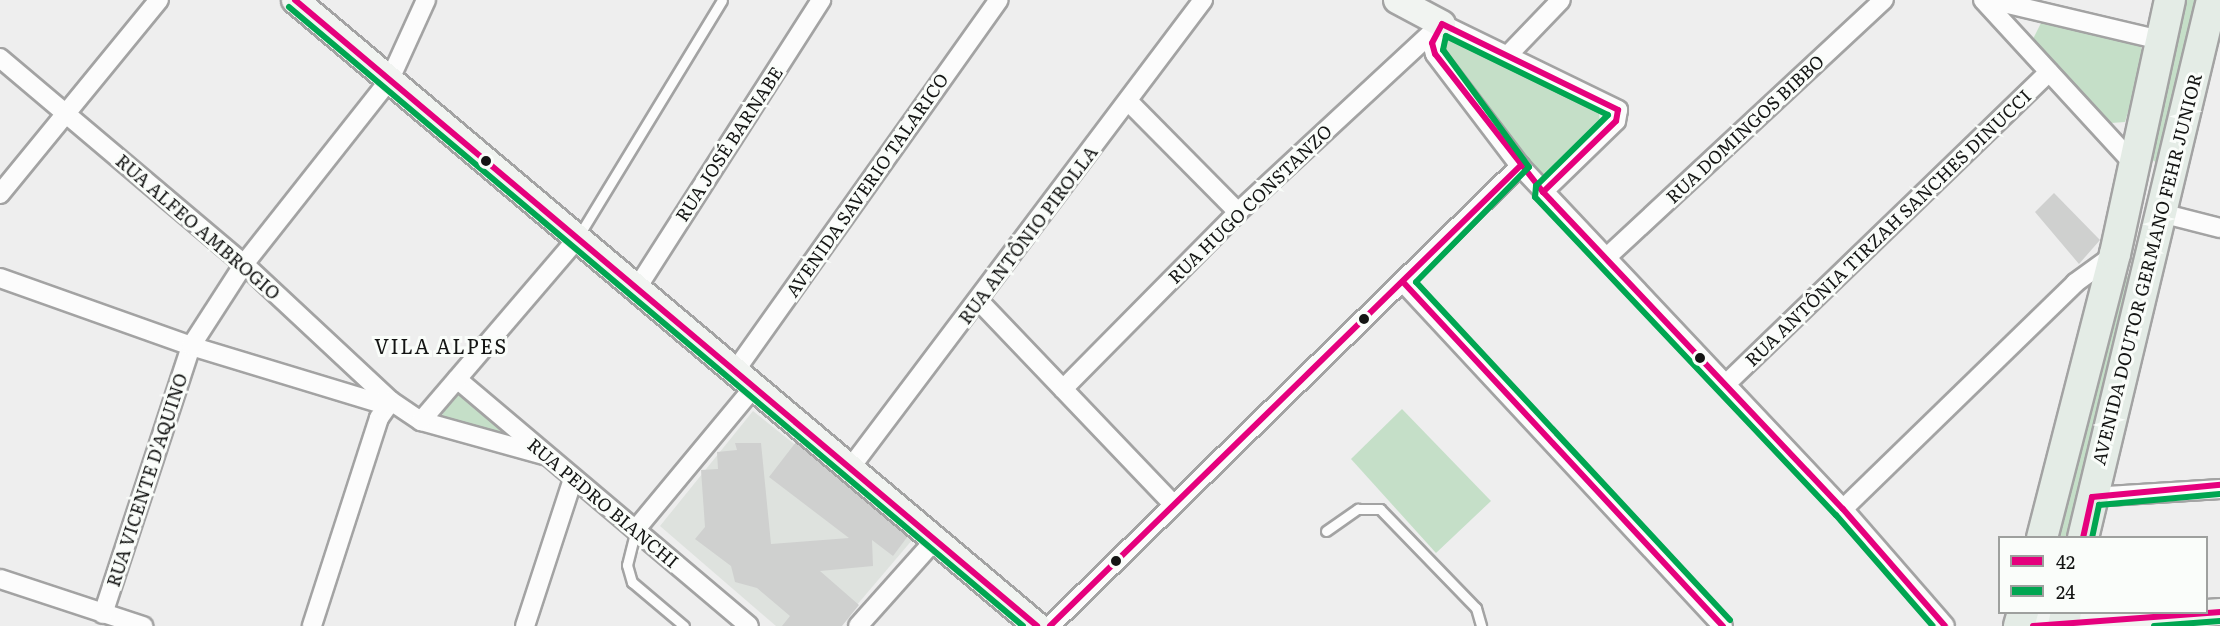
<!DOCTYPE html>
<html>
<head>
<meta charset="utf-8">
<style>
  body { margin:0 }
  #map { position:relative; width:2220px; height:626px; overflow:hidden; background:#eee; font-family:Literata,serif }
  div>[style] { position:absolute }
  .built>* { inset:0; background:#dee2de }
  .green>* { inset:0; background:#c5dfc8 }
  .building>* { inset:0; background:#cfd0cf }
  .roads { filter:drop-shadow(2px 0 #a3a3a3) drop-shadow(-2px 0 #a3a3a3) drop-shadow(0 2px #a3a3a3) drop-shadow(0 -2px #a3a3a3) }
  .lane>* { height:9px; margin:-4.5px; padding:0 4.5px; transform-origin:4.5px; border-radius:4.5px; background:#fcfcfc }
  .street>* { height:18px; margin:-9px; padding:0 9px; transform-origin:9px; border-radius:9px; background:#fcfcfc }
  .secondary>* { height:26px; margin:-13px; padding:0 13px; transform-origin:13px; border-radius:13px; background:#f1f4f1 }
  .primary>* { height:30px; margin:-15px; padding:0 15px; transform-origin:15px; border-radius:15px; background:#e4ece6 }
  .bus-1>* { height:6px; margin:-3px; padding:0 3px; transform-origin:3px; border-radius:3px; background:#e5007d }
  .bus-2>* { height:6px; margin:-3px; padding:0 3px; transform-origin:3px; border-radius:3px; background:#00a651 }
  .dots>* { width:16px; height:16px; translate:-50% -50%; box-sizing:border-box; border:3px solid #fafdfa; border-radius:50% }
  span { translate:-50% -50%; white-space:nowrap; text-align:center; line-height:1.15; -webkit-text-stroke:6px #fafdfa; paint-order:stroke }
  .street-label { font-size:18px; color:#141514 }
  .neighbourhood-label { font-size:20px; color:#141514; letter-spacing:1.5px }
  .legend { position:absolute; left:1998px; top:536px; width:210px; height:78px; box-sizing:border-box; background:#fafdfa; border:2px solid #9ea09e; margin:0; padding:8px 10px; list-style:none; font-size:18px; color:#141514 }
  .legend li { display:flex; align-items:center; gap:12px; height:30px }
  .legend b { width:30px; border:2px solid #9ea09e }
</style>
</head>
<body>
<div id="map">
  <div class="built">
    <i style="clip-path:polygon(753px 411px,913px 539px,839px 626px,776px 626px,660px 526px)"></i>
  </div>
  <div class="green">
    <i style="clip-path:polygon(2180px 0,2197px 0,2156px 162px,2148px 158px)"></i>
    <i style="clip-path:polygon(2042px 21px,2140px 43px,2144px 58px,2125px 122px,2111px 123px,2032px 41px)"></i>
    <i style="clip-path:polygon(1446px 37px,1599px 109px,1600px 129px,1547px 179px,1538px 176px,1442px 47px)"></i>
    <i style="clip-path:polygon(2125px 275px,2131px 278px,2070px 537px,2052px 538px)"></i>
    <i style="clip-path:polygon(455px 392px,462px 393px,506px 435px,441px 417px)"></i>
    <i style="clip-path:polygon(1402px 409px,1491px 501px,1436px 553px,1351px 459px)"></i>
  </div>
  <div class="building">
    <i style="clip-path:polygon(2054px 193px,2100px 240px,2079px 264px,2035px 212px)"></i>
    <i style="clip-path:polygon(796px 442px,908px 536px,893px 556px,872px 540px,873px 566px,820px 571px,859px 605px,842px 626px,782px 626px,790px 616px,757px 588px,735px 582px,731px 566px,695px 539px,705px 527px,701px 470px,718px 469px,717px 452px,737px 450px,735px 443px,761px 443px,771px 544px,849px 538px,769px 477px)"></i>
  </div>
  <div class="roads">
    <div class="lane">
      <i style="left:578px;top:237px;width:277px;rotate:-58.7deg"></i>
      <i style="left:636px;top:529px;width:37px;rotate:104deg"></i>
      <i style="left:627px;top:565px;width:18px;rotate:74deg"></i>
      <i style="left:632px;top:582px;width:68px;rotate:40.2deg"></i>
      <i style="left:1326px;top:531px;width:39px;rotate:-35deg"></i>
      <i style="left:1358px;top:509px;width:22px"></i>
      <i style="left:1380px;top:509px;width:138px;rotate:45.9deg"></i>
      <i style="left:1476px;top:608px;width:19px;rotate:74deg"></i>
    </div>
    <div class="street">
      <i style="left:1983px;top:0;width:222px;rotate:47.4deg"></i>
      <i style="left:1991px;top:0;width:174px;rotate:13.3deg"></i>
      <i style="left:1442px;top:24px;width:21px;rotate:118deg"></i>
      <i style="left:1432px;top:43px;width:11px;rotate:75deg"></i>
      <i style="left:1435px;top:54px;width:141px;rotate:52.8deg"></i>
      <i style="left:1520px;top:166px;width:471px;rotate:46.7deg"></i>
      <i style="left:1843px;top:509px;width:155px;rotate:48.9deg"></i>
      <i style="left:1442px;top:24px;width:196px;rotate:26deg"></i>
      <i style="left:1618px;top:110px;width:11px;rotate:100deg"></i>
      <i style="left:1616px;top:121px;width:102px;rotate:135.8deg"></i>
      <i style="left:1508px;top:55px;width:76px;rotate:-46.1deg"></i>
      <i style="left:0;top:58px;width:319px;rotate:40.2deg"></i>
      <i style="left:244px;top:264px;width:201px;rotate:43deg"></i>
      <i style="left:391px;top:401px;width:21px;rotate:125deg"></i>
      <i style="left:379px;top:418px;width:219px;rotate:107.9deg"></i>
      <i style="left:1128px;top:101px;width:156px;rotate:45.3deg"></i>
      <i style="left:0;top:194px;width:251px;rotate:-50.7deg"></i>
      <i style="left:2161px;top:213px;width:61px;rotate:14.3deg"></i>
      <i style="left:1607px;top:257px;width:378px;rotate:-42.9deg"></i>
      <i style="left:0;top:278px;width:203px;rotate:19.6deg"></i>
      <i style="left:191px;top:346px;width:196px;rotate:16.9deg"></i>
      <i style="left:379px;top:403px;width:12px;rotate:-9deg"></i>
      <i style="left:391px;top:401px;width:36px;rotate:34deg"></i>
      <i style="left:421px;top:421px;width:128px;rotate:15.5deg"></i>
      <i style="left:1403px;top:282px;width:470px;rotate:47.1deg"></i>
      <i style="left:637px;top:288px;width:342px;rotate:-57.4deg"></i>
      <i style="left:979px;top:301px;width:279px;rotate:46.3deg"></i>
      <i style="left:735px;top:371px;width:455px;rotate:-54.6deg"></i>
      <i style="left:457px;top:379px;width:382px;rotate:40.2deg"></i>
      <i style="left:1726px;top:384px;width:449px;rotate:-44deg"></i>
      <i style="left:1063px;top:389px;width:249px;rotate:-45.3deg"></i>
      <i style="left:1238px;top:212px;width:272px;rotate:-42.8deg"></i>
      <i style="left:421px;top:421px;width:241px;rotate:-49.4deg"></i>
      <i style="left:851px;top:467px;width:585px;rotate:-52.99deg"></i>
      <i style="left:2092px;top:497px;width:128px;rotate:-3.6deg"></i>
      <i style="left:1843px;top:509px;width:324px;rotate:-44.2deg"></i>
      <i style="left:2075px;top:283px;width:49px;rotate:-35.9deg"></i>
      <i style="left:636px;top:529px;width:185px;rotate:-50.3deg"></i>
      <i style="left:0;top:579px;width:151px;rotate:18.2deg"></i>
      <i style="left:103px;top:614px;width:282px;rotate:-71.8deg"></i>
      <i style="left:191px;top:346px;width:98px;rotate:-57.1deg"></i>
      <i style="left:244px;top:264px;width:236px;rotate:-51.7deg"></i>
      <i style="left:390px;top:79px;width:87px;rotate:-65.5deg"></i>
      <i style="left:525px;top:626px;width:155px;rotate:-71.9deg"></i>
      <i style="left:858px;top:626px;width:115px;rotate:-48.2deg"></i>
      <i style="left:1050px;top:626px;width:658px;rotate:-44.38deg"></i>
    </div>
    <div class="secondary">
      <i style="left:295px;top:0;width:971px;rotate:40.15deg"></i>
      <i style="left:1397px;top:0;width:51px;rotate:28.1deg"></i>
      <i style="left:2033px;top:626px;width:188px;rotate:-4.3deg"></i>
    </div>
    <div class="primary">
      <i style="left:2042px;top:538px;width:293px;rotate:-75.6deg"></i>
      <i style="left:2115px;top:254px;width:260px;rotate:-77.8deg"></i>
      <i style="left:2083px;top:538px;width:553px;rotate:-76.52deg"></i>
      <i style="left:2019px;top:626px;width:15px;rotate:-74deg"></i>
      <i style="left:2063px;top:626px;width:14px;rotate:-78deg"></i>
    </div>
  </div>
  <div class="bus-1">
    <i style="left:295px;top:0;width:971px;rotate:40.15deg"></i>
    <i style="left:1442px;top:24px;width:196px;rotate:26deg"></i>
    <i style="left:1618px;top:110px;width:11px;rotate:100deg"></i>
    <i style="left:1616px;top:121px;width:102px;rotate:135.8deg"></i>
    <i style="left:1543px;top:192px;width:175px;rotate:-128deg"></i>
    <i style="left:1435px;top:54px;width:11px;rotate:-105deg"></i>
    <i style="left:1432px;top:43px;width:21px;rotate:-62deg"></i>
    <i style="left:1543px;top:192px;width:436px;rotate:46.6deg"></i>
    <i style="left:1843px;top:509px;width:155px;rotate:48.9deg"></i>
    <i style="left:1403px;top:282px;width:470px;rotate:47.1deg"></i>
    <i style="left:2083px;top:538px;width:42px;rotate:-77.6deg"></i>
    <i style="left:2092px;top:497px;width:129px;rotate:-5.4deg"></i>
    <i style="left:1050px;top:626px;width:658px;rotate:-44.38deg"></i>
    <i style="left:2033px;top:626px;width:188px;rotate:-4.3deg"></i>
  </div>
  <div class="bus-2">
    <i style="left:289px;top:7px;width:960px;rotate:40.14deg"></i>
    <i style="left:2092px;top:538px;width:34px;rotate:-78deg"></i>
    <i style="left:2099px;top:505px;width:121px;rotate:-5.2deg"></i>
    <i style="left:1730px;top:620px;width:461px;rotate:-132.9deg"></i>
    <i style="left:1416px;top:282px;width:161px;rotate:-45.5deg"></i>
    <i style="left:1529px;top:167px;width:145px;rotate:-126.3deg"></i>
    <i style="left:1443px;top:50px;width:14px;rotate:-78deg"></i>
    <i style="left:1446px;top:36px;width:180px;rotate:26deg"></i>
    <i style="left:1608px;top:115px;width:101px;rotate:135.4deg"></i>
    <i style="left:1536px;top:186px;width:11px;rotate:95deg"></i>
    <i style="left:1535px;top:197px;width:438px;rotate:46.6deg"></i>
    <i style="left:1836px;top:515px;width:147px;rotate:48.9deg"></i>
    <i style="left:2154px;top:626px;width:66px;rotate:-4.3deg"></i>
  </div>
  <div class="dots">
    <i style="left:486px;top:161px;background:#141514"></i>
    <i style="left:1364px;top:319px;background:#141514"></i>
    <i style="left:1700px;top:358px;background:#141514"></i>
    <i style="left:1116px;top:561px;background:#141514"></i>
  </div>
  <div class="street-label">
    <span style="left:1745px;top:129px;rotate:-43deg">RUA DOMINGOS BIBBO</span>
    <span style="left:729px;top:144px;rotate:-57deg">RUA JOSÉ BARNABE</span>
    <span style="left:867px;top:185px;rotate:-55deg">AVENIDA SAVERIO TALARICO</span>
    <span style="left:1250px;top:204px;rotate:-44deg">RUA HUGO CONSTANZO</span>
    <span style="left:198px;top:227px;rotate:41deg">RUA ALFEO AMBROGIO</span>
    <span style="left:1888px;top:228px;rotate:-44deg">RUA ANTÔNIA TIRZAH SANCHES DINUCCI</span>
    <span style="left:1028px;top:235px;rotate:-53deg">RUA ANTÔNIO PIROLLA</span>
    <span style="left:2147px;top:269px;rotate:-76deg">AVENIDA DOUTOR GERMANO FEHR JUNIOR</span>
    <span style="left:147px;top:480px;rotate:-72deg">RUA VICENTE D'AQUINO</span>
    <span style="left:603px;top:503px;rotate:40deg">RUA PEDRO BIANCHI</span>
  </div>
  <div class="neighbourhood-label">
    <span style="left:441px;top:345px">VILA ALPES</span>
  </div>
  <ul class="legend">
  <li><b style="height:8px;background:#e5007d"></b>42</li>
  <li><b style="height:8px;background:#00a651"></b>24</li>
  </ul>
</div>
</body>
</html>
